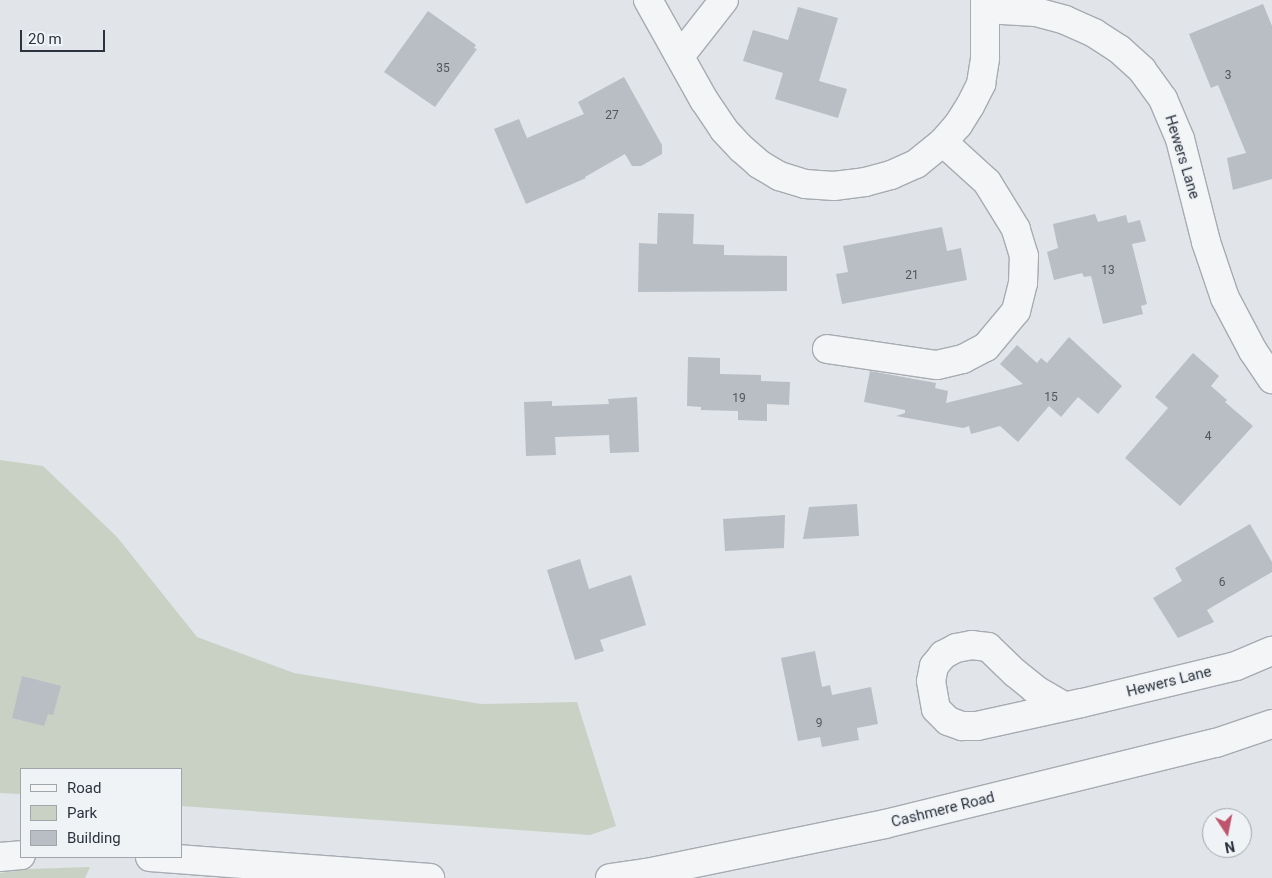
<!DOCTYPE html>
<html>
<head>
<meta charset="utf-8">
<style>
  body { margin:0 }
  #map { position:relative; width:1272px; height:878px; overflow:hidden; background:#e1e4e8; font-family:Roboto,sans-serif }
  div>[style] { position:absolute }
  .green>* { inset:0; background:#c8d1c3 }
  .building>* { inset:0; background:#b9bec4 }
  .roads { filter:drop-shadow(1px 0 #a7abb2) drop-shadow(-1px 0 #a7abb2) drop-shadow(0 1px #a7abb2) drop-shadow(0 -1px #a7abb2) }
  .minor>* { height:28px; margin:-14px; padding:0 14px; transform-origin:14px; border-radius:14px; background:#f3f5f7 }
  span { translate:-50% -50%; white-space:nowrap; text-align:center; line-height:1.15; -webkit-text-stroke:4px #f0f3f6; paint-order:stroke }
  .number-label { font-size:12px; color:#4e5660 }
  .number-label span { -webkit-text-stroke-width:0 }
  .street-label { font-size:15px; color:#2b333e }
  .legend { position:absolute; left:20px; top:768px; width:162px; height:90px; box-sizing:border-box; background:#f0f3f6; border:1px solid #a1a6ac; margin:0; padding:6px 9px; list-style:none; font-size:15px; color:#2b333e }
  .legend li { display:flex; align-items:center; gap:10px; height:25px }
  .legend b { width:25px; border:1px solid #a1a6ac }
  .north { position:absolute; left:1202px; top:808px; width:50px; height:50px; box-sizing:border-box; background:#f0f3f6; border:1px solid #a1a6ac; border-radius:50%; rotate:169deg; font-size:14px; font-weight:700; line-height:20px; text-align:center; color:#2b333e }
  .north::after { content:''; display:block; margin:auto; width:18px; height:22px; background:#bf546c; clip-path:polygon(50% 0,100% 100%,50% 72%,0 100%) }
  .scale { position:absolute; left:20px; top:30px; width:85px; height:22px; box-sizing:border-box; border:2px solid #2b333e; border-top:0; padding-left:6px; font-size:15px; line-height:18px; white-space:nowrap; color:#2b333e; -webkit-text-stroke:4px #f0f3f6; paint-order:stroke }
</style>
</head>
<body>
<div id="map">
  <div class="green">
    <i style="clip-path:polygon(0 460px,43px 466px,117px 537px,197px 637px,294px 673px,481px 704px,577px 702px,616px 826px,590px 835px,181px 806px,181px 769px,21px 769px,21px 794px,0 793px)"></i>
    <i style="clip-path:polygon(90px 867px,85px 878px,0 878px,0 873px,28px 869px)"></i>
  </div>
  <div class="building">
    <i style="clip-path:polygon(1263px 4px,1272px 26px,1272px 179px,1233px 190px,1227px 158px,1246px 153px,1218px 85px,1211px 88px,1189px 34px)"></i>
    <i style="clip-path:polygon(798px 7px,838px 18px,819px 81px,847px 89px,838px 118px,775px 99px,783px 73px,743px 61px,753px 30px,788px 40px)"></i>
    <i style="clip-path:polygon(428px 11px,476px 45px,474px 48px,477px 49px,435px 107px,384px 72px)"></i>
    <i style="clip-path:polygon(624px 77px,662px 145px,662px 154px,641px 166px,632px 166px,625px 154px,585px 177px,586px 178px,526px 204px,494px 129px,519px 119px,527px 138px,584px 114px,578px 102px)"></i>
    <i style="clip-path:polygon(658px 213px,694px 214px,693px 244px,724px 245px,724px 255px,787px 256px,787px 291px,638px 292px,639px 243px,657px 244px)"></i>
    <i style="clip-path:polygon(1095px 214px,1098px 222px,1126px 215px,1128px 223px,1140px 220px,1146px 241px,1132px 244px,1147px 304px,1141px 306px,1143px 314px,1103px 324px,1091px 276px,1084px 277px,1082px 273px,1054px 280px,1047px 252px,1058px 248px,1053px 224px)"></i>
    <i style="clip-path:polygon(942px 227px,947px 251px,961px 248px,967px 280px,842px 304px,836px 274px,848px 272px,843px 246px)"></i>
    <i style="clip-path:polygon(1069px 337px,1122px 386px,1098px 414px,1078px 397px,1061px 417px,1049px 406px,1018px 442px,1000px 426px,971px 434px,969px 426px,963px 428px,896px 416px,905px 413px,905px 410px,864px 402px,870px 371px,936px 383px,935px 388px,948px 391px,946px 403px,1023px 384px,1000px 364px,1017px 345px,1037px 363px,1041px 358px,1047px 363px)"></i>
    <i style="clip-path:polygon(1193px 353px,1219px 376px,1211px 386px,1227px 400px,1225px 402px,1253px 426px,1180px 506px,1125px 458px,1168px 408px,1155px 397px)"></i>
    <i style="clip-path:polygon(688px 357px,720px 358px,720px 374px,761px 375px,761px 381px,790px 382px,789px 405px,767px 404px,767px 421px,738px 420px,738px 411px,701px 410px,701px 407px,687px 406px)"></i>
    <i style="clip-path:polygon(637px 397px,639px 452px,610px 453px,609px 435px,555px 437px,556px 455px,526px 456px,524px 402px,552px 401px,552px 406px,609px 404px,608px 399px)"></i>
    <i style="clip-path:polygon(857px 504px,859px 536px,803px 539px,809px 507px)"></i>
    <i style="clip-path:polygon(785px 515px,784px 548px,725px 551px,723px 519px)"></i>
    <i style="clip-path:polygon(1250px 524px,1272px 562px,1272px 572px,1207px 610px,1214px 622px,1178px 638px,1153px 598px,1182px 581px,1175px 568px)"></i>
    <i style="clip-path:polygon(580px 559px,589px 589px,631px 575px,646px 625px,600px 640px,604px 651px,575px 660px,547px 570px)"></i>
    <i style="clip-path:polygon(815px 651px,822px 687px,830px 685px,832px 695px,871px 687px,878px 724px,857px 728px,859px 740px,822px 747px,820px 737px,798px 741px,781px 658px)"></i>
    <i style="clip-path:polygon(22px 676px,61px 686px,53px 715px,48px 714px,44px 726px,12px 718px)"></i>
  </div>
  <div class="roads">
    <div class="minor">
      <i style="left:648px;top:0;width:115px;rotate:60.8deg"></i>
      <i style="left:704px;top:100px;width:36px;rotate:56deg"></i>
      <i style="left:724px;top:130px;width:26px;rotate:47deg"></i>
      <i style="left:742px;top:149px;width:23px;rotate:41deg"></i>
      <i style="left:759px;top:164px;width:23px;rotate:31deg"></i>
      <i style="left:779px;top:176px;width:27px;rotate:17deg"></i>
      <i style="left:805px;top:184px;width:29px;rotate:4deg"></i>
      <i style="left:834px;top:186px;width:31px;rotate:-7deg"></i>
      <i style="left:865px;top:182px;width:27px;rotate:-15deg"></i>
      <i style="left:891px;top:175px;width:27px;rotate:-24deg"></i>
      <i style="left:916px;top:164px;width:35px;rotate:-39deg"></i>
      <i style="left:943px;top:142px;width:23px;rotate:-49deg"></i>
      <i style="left:958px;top:125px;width:22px;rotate:-58deg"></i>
      <i style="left:970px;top:106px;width:25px;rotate:-63deg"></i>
      <i style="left:981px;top:84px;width:26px;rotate:-81deg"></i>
      <i style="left:985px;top:58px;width:58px;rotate:-90deg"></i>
      <i style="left:985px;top:9px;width:51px;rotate:3.4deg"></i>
      <i style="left:1036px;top:12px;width:30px;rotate:15deg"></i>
      <i style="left:1065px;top:20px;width:32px;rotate:24deg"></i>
      <i style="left:1094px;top:33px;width:30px;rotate:33deg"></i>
      <i style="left:1119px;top:49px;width:31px;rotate:42deg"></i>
      <i style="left:1142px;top:70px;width:36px;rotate:54deg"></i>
      <i style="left:1163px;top:99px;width:43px;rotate:67deg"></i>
      <i style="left:1180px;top:139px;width:106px;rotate:75.8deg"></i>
      <i style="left:1206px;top:242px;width:59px;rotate:71.3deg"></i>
      <i style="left:1225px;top:298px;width:60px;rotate:62.2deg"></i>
      <i style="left:1253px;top:351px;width:34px;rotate:56deg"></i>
      <i style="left:680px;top:56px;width:71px;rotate:-51.8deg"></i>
      <i style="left:827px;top:349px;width:111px;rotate:8.3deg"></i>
      <i style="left:937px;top:365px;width:27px;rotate:-13deg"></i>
      <i style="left:963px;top:359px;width:26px;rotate:-28deg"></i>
      <i style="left:986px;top:347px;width:47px;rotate:-50.2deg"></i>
      <i style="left:1016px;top:311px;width:29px;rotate:-76deg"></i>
      <i style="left:1023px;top:283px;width:27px;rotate:-88deg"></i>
      <i style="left:1024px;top:256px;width:28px;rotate:-107deg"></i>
      <i style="left:1016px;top:229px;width:55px;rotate:-121.7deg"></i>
      <i style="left:987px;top:182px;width:59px;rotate:-137.7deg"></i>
      <i style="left:1064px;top:706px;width:34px;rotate:-150deg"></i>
      <i style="left:1035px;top:689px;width:26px;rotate:-141deg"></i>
      <i style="left:1015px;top:673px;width:37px;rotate:-136deg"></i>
      <i style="left:988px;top:647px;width:16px;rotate:-173deg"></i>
      <i style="left:972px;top:645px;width:16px;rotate:169deg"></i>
      <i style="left:956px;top:648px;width:15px;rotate:152deg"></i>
      <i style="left:943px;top:655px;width:14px;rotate:129deg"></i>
      <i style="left:934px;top:666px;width:15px;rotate:101deg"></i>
      <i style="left:931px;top:681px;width:28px;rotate:80deg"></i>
      <i style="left:936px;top:709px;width:17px;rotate:45deg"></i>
      <i style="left:948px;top:721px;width:15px;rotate:20deg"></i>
      <i style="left:962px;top:726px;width:15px"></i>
      <i style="left:977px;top:726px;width:107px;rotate:-12.4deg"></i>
      <i style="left:1082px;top:703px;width:158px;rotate:-13.5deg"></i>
      <i style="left:1236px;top:666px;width:39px;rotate:-23deg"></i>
      <i style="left:0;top:857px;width:21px;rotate:-5deg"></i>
      <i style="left:150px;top:857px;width:281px;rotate:4.3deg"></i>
      <i style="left:610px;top:878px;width:37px;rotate:-8deg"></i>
      <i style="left:647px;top:873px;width:243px;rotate:-11.6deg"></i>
      <i style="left:885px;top:824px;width:341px;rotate:-13.8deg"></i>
      <i style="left:1216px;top:743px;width:59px;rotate:-18.7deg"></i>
    </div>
  </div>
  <div class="number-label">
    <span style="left:443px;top:69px">35</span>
    <span style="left:1228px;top:76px">3</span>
    <span style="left:612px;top:116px">27</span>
    <span style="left:1108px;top:271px">13</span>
    <span style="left:912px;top:276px">21</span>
    <span style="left:1051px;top:398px">15</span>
    <span style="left:739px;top:399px">19</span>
    <span style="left:1208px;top:437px">4</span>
    <span style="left:1222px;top:583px">6</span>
    <span style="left:819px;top:724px">9</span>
  </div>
  <div class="street-label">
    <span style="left:1182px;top:157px;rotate:73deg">Hewers Lane</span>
    <span style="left:1169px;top:682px;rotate:-14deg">Hewers Lane</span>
    <span style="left:943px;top:810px;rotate:-14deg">Cashmere Road</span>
  </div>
  <ul class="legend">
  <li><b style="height:6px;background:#f3f5f7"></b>Road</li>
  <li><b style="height:14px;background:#c8d1c3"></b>Park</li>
  <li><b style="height:14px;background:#b9bec4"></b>Building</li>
  </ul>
  <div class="north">N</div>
  <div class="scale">20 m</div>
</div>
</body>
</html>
